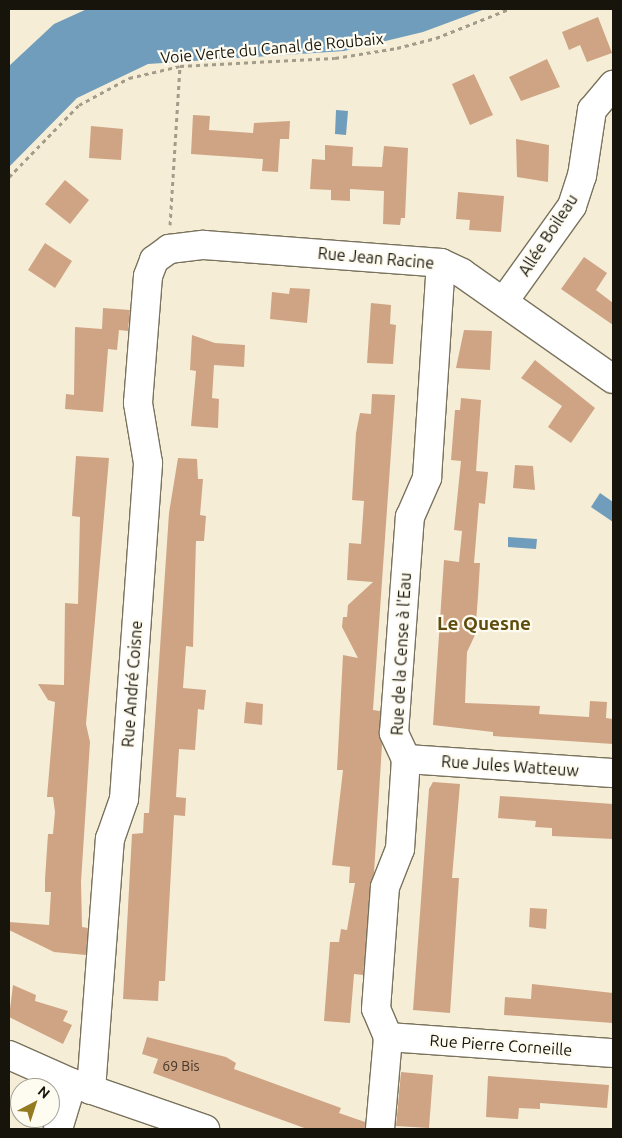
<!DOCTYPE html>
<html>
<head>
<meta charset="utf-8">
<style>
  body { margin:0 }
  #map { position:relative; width:622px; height:1138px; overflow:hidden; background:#f6edd6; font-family:Ubuntu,sans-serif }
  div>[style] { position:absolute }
  .water>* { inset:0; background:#6f9dbb }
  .building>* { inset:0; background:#cea484 }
  .path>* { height:3px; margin-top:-1.5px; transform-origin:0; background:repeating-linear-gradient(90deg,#a29c8a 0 4px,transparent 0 8px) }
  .roads { filter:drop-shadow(1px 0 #79725d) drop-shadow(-1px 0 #79725d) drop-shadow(0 1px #79725d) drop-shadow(0 -1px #79725d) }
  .minor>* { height:28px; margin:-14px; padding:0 14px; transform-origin:14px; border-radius:14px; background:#fff }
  span { translate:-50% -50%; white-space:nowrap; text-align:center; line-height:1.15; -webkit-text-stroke:4.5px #fefbf1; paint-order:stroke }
  .number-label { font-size:14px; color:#45382a }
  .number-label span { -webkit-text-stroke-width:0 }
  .street-label { font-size:16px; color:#17140c }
  .quarter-label { font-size:19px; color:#5d4c0e; font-weight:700 }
  .frame { position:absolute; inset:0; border:10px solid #17140c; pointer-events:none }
  .north { position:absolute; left:10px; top:1078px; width:50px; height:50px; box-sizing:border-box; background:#fefbf1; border:1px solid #a29f95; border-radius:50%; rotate:40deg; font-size:14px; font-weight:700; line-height:20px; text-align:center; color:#17140c }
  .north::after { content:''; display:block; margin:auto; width:18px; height:22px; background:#947b22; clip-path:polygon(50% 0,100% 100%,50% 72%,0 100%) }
</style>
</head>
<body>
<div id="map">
  <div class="water">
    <i style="clip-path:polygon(87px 9px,485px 9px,423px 32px,344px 51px,148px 64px,77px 98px,9px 167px,9px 66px,54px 24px)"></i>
    <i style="clip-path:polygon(336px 110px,348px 111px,346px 135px,335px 134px)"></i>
    <i style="clip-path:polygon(600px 493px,613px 502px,613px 522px,591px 507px)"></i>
    <i style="clip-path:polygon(508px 537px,537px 539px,536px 549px,508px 547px)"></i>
  </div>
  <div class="building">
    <i style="clip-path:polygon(598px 17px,612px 53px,587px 62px,580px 45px,569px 50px,562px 32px)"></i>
    <i style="clip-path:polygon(547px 59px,560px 87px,521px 101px,509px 77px)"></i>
    <i style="clip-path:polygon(474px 74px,493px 115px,470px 125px,452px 84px)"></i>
    <i style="clip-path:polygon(193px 115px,210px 116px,209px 130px,253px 133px,254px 123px,290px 121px,289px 139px,280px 139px,278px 172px,262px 171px,263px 159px,191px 154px)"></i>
    <i style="clip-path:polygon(91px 126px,123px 129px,121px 160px,89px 158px)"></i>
    <i style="clip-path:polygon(516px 139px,549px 145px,548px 182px,517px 177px)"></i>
    <i style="clip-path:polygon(325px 145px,353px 147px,352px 166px,382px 167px,384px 146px,408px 148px,405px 218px,401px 218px,400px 225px,383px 224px,384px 191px,350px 189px,350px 201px,331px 200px,331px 190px,310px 189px,312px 159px,325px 160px)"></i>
    <i style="clip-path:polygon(65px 180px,89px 200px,70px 224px,45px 204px)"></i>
    <i style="clip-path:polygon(458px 192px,504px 196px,501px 232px,469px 230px,470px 220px,456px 219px)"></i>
    <i style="clip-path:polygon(45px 243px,72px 261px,55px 288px,28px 270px)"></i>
    <i style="clip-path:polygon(584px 257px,607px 273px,596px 290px,613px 303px,613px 325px,561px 289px)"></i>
    <i style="clip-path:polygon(290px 288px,310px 289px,307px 323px,270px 319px,272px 292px,289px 294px)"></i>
    <i style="clip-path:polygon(371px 303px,391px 305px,390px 324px,396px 325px,393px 364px,367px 363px)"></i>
    <i style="clip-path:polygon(103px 308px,130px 310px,128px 331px,119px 330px,117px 350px,108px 349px,103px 412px,65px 409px,66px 394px,74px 395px,75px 327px,102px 329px)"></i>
    <i style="clip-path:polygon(464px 330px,492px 331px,490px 370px,456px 368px)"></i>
    <i style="clip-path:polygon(192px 335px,215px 343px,245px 345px,244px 367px,214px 365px,212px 398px,219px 399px,218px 428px,191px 426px,196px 371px,190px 370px)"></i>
    <i style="clip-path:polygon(535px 360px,595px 408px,571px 443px,548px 427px,562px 406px,521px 378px)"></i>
    <i style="clip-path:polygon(372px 394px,395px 395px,373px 710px,380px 711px,382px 745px,374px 873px,363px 975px,354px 974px,350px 1023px,324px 1021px,330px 942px,339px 942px,341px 929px,347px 930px,355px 883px,349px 883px,350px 867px,332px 865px,343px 770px,337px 770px,343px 655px,358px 658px,342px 627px,343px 617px,347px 617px,348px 605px,373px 582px,347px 580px,349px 543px,361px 544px,364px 501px,352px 500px,356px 433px,360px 413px,371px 414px)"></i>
    <i style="clip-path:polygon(461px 398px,481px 400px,476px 471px,488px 472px,485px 504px,479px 503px,474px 563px,480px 563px,478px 596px,475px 635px,467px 652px,465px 703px,540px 706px,539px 714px,589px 717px,590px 701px,607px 702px,606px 718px,613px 719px,613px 744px,493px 736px,493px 732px,433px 725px,444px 560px,459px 562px,462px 531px,454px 530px,461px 461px,451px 460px,455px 410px,460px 410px)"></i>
    <i style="clip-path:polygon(76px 456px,109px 458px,86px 724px,90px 742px,81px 882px,82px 927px,88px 928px,86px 955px,54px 952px,9px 930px,9px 922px,49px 925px,51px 892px,45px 892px,45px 879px,48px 834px,53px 834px,55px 812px,53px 797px,47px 797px,55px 702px,48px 700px,38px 684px,64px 685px,65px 603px,78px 604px,80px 517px,72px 516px)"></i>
    <i style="clip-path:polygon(178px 458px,197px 459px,198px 479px,203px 479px,200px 515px,206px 516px,204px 541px,196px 541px,193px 647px,186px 646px,183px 688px,206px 690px,204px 710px,198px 709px,195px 750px,179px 749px,176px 797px,186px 798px,185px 816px,174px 815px,165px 981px,159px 981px,158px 1001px,123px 999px,132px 834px,143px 833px,144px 813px,149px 813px,169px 513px)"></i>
    <i style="clip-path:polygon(515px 465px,533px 466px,535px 490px,513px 488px)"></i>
    <i style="clip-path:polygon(246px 702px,263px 704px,262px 725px,244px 723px)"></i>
    <i style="clip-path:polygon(433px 782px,460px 784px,452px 878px,459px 878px,450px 1013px,413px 1010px,429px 789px)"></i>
    <i style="clip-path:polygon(500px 796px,613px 804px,613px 839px,552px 836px,552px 828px,535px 827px,536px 821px,498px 818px)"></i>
    <i style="clip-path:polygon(530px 908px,547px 909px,546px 929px,529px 927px)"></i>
    <i style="clip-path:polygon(532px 984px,613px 993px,613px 1023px,504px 1015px,505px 997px,531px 999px)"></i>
    <i style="clip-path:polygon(13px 985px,36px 995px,35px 1001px,68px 1011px,63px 1021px,72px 1025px,63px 1044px,9px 1017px)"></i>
    <i style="clip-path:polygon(147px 1037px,226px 1057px,236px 1063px,234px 1069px,341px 1108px,339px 1113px,365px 1122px,365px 1129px,307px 1129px,153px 1073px,158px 1059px,142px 1054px)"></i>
    <i style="clip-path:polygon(401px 1072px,433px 1075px,429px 1128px,396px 1126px)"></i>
    <i style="clip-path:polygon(488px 1076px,609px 1085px,607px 1108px,540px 1103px,540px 1109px,519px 1108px,518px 1119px,486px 1117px)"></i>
  </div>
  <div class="path">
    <i style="left:9px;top:177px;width:100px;rotate:-45.8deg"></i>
    <i style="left:79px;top:105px;width:57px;rotate:-28.4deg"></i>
    <i style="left:129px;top:78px;width:52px;rotate:-13.2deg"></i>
    <i style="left:180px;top:66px;width:155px;rotate:-3deg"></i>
    <i style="left:335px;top:58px;width:63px;rotate:-9.2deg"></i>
    <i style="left:397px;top:48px;width:40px;rotate:-14.4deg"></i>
    <i style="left:436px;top:38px;width:79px;rotate:-21.7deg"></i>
    <i style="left:170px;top:225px;width:159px;rotate:-86.4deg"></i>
  </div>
  <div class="roads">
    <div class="minor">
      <i style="left:504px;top:301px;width:117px;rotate:-54.4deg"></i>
      <i style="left:572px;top:206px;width:32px;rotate:-72deg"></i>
      <i style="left:582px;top:176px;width:67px;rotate:-81.4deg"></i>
      <i style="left:592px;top:110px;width:33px;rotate:-50deg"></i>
      <i style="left:406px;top:759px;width:207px;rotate:3.9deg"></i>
      <i style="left:388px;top:1037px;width:226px;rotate:4.1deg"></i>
      <i style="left:9px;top:1055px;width:69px;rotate:24deg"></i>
      <i style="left:72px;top:1083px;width:141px;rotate:19.1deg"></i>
      <i style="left:91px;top:1090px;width:252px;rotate:-85.7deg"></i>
      <i style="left:110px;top:839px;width:42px;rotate:-70.7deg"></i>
      <i style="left:124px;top:799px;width:337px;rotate:-85.9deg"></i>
      <i style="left:148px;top:463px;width:61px;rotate:-99.5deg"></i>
      <i style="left:138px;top:403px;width:127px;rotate:-85.5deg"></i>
      <i style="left:148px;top:276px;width:17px;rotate:-69deg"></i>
      <i style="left:154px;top:260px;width:19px;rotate:-36deg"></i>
      <i style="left:169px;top:249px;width:35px;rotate:-7deg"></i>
      <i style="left:204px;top:245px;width:238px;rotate:4.3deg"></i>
      <i style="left:441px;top:263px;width:23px;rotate:25deg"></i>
      <i style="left:462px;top:273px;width:184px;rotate:35.1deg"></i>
      <i style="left:58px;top:1129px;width:48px;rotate:-73.1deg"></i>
      <i style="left:380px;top:1129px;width:92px;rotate:-85deg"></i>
      <i style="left:388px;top:1037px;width:30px;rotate:-113deg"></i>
      <i style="left:376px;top:1009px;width:122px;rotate:-85.8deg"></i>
      <i style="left:385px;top:887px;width:41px;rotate:-68.5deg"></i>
      <i style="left:400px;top:849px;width:90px;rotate:-86.2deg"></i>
      <i style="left:406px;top:759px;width:29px;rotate:-115deg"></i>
      <i style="left:394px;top:733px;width:217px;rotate:-85.8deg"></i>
      <i style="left:410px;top:517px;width:43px;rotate:-66.4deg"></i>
      <i style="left:427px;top:478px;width:215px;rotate:-86.3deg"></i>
    </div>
  </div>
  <div class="number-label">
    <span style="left:181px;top:1066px">69 Bis</span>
  </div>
  <div class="street-label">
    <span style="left:272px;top:48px;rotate:-5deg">Voie Verte du Canal de Roubaix</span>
    <span style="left:548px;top:235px;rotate:-57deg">Allée Boileau</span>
    <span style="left:376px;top:258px;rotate:5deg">Rue Jean Racine</span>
    <span style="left:401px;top:654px;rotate:-87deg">Rue de la Cense à l'Eau</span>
    <span style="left:132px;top:684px;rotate:-86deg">Rue André Coisne</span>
    <span style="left:510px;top:766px;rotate:4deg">Rue Jules Watteuw</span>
    <span style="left:501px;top:1045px;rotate:4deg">Rue Pierre Corneille</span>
  </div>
  <div class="quarter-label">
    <span style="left:484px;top:624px">Le Quesne</span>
  </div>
  <div class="frame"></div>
  <div class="north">N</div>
</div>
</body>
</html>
